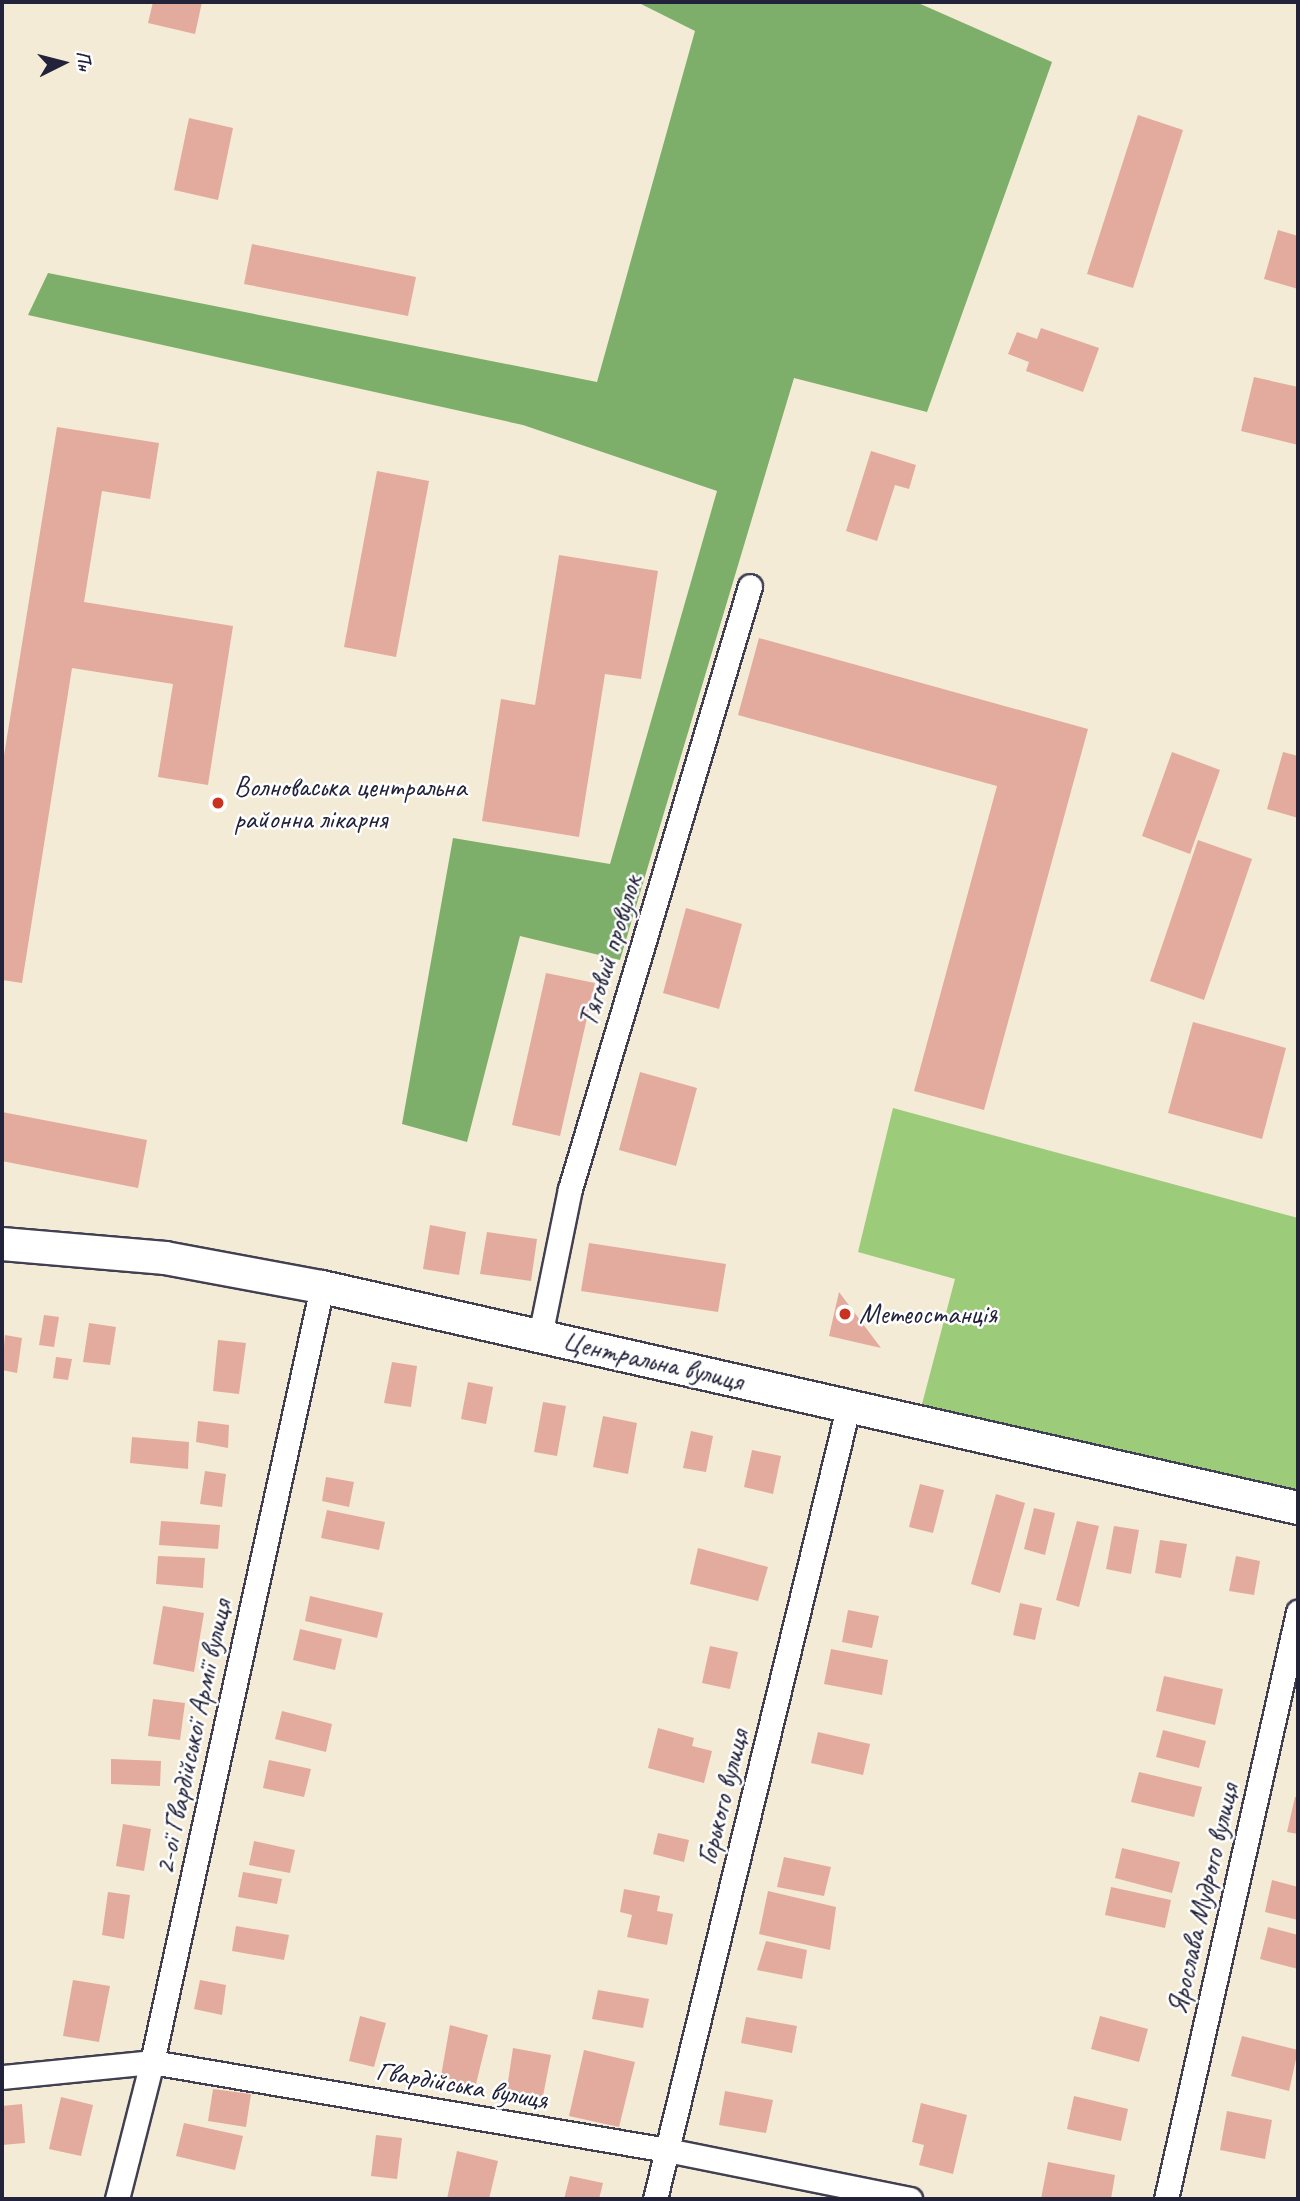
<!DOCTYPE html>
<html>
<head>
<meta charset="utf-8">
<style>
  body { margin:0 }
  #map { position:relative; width:1300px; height:2201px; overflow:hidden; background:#f3ebd6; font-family:Caveat,sans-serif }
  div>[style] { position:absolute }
  .green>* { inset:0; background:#9ccb7a }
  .forest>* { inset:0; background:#7daf6a }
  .building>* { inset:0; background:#e3ab9d }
  .roads { filter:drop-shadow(2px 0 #414052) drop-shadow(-2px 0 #414052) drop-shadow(0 2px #414052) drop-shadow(0 -2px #414052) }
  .minor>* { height:23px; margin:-11.5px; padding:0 11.5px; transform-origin:11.5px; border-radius:11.5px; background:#fff }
  .secondary>* { height:32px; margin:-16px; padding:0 16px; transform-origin:16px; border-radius:16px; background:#fff }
  .dots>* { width:19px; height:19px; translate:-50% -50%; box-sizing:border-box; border:4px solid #fff; border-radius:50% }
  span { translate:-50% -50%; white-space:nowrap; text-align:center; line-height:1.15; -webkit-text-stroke:5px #fff; paint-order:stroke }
  .poi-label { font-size:28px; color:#22223b }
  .left { translate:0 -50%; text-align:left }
  .street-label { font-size:28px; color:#22223b }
  .frame { position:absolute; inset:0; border:4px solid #22223b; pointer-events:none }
  .north { position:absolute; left:28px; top:28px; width:70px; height:70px; -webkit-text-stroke:5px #fff; paint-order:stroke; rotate:84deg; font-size:19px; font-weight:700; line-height:28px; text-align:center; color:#22223b }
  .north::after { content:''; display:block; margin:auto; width:24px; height:32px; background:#22223b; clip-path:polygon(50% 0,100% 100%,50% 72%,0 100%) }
</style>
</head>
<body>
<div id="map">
  <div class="green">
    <i style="clip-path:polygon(893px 1108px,1298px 1218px,1298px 1508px,917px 1423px,955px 1279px,858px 1252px)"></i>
  </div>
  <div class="forest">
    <i style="clip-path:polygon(637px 2px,916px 2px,1052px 62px,927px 412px,794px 378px,620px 960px,520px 936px,467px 1142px,402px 1124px,453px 838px,610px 864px,717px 491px,523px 425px,28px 315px,48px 273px,597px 382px,695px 31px)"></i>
  </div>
  <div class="building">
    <i style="clip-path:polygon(153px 2px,202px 2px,195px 34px,148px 23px)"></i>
    <i style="clip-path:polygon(1138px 115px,1183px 130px,1133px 288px,1087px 274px)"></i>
    <i style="clip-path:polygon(189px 118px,233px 128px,218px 200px,174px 190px)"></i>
    <i style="clip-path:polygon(1278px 230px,1298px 236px,1298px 289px,1264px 279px)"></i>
    <i style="clip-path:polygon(252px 244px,416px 277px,408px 316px,244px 284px)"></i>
    <i style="clip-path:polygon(1041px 328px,1099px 348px,1083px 392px,1026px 371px,1029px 362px,1008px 354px,1017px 332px,1037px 339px)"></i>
    <i style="clip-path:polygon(1254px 377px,1298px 387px,1298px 445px,1241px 431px)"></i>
    <i style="clip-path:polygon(57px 427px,159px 443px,150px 499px,102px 491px,84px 602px,233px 626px,208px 785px,158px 777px,173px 684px,72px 668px,22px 983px,2px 980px,2px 768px)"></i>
    <i style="clip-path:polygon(871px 451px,916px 465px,909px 489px,895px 485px,877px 541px,846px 531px)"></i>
    <i style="clip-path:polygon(377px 471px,429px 481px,396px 657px,344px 647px)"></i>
    <i style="clip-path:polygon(559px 555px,658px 571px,641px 679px,605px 674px,579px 837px,482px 821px,501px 699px,535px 705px)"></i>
    <i style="clip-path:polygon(759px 638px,1088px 729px,984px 1110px,914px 1091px,997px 786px,738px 715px)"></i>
    <i style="clip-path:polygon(1172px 752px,1220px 770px,1190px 854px,1142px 836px)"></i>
    <i style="clip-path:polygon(1283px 752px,1298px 756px,1298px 818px,1267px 809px)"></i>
    <i style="clip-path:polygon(1198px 840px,1252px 859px,1204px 1000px,1150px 981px)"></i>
    <i style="clip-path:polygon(686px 908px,742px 924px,719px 1009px,663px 993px)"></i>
    <i style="clip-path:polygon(546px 973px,595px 983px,560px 1136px,512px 1125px)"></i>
    <i style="clip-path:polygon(1193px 1022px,1286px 1048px,1262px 1139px,1168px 1113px)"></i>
    <i style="clip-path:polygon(640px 1072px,697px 1088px,676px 1166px,619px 1150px)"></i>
    <i style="clip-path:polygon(2px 1112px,147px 1140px,138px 1188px,2px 1161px)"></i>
    <i style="clip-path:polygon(430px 1225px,466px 1232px,459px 1275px,423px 1269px)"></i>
    <i style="clip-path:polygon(487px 1232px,537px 1239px,531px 1281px,480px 1274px)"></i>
    <i style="clip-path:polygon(589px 1243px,726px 1264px,718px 1312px,581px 1291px)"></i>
    <i style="clip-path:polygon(839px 1292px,881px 1348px,829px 1336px)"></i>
    <i style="clip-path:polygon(44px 1315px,59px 1317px,54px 1347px,39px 1345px)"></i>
    <i style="clip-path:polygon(89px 1323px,116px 1327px,110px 1365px,83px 1362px)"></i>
    <i style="clip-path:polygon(5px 1335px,22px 1338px,17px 1373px,2px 1370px)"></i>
    <i style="clip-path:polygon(218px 1340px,246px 1343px,239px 1394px,213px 1391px)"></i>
    <i style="clip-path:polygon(56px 1357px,72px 1359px,68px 1380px,53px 1378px)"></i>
    <i style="clip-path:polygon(392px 1362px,417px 1366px,411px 1407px,384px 1403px)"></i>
    <i style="clip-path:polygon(468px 1382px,493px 1387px,486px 1424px,461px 1419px)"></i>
    <i style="clip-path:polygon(543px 1402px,566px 1406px,557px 1456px,534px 1452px)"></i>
    <i style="clip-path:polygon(603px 1416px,637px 1423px,628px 1474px,593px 1467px)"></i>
    <i style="clip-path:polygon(198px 1421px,229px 1425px,228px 1448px,196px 1442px)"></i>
    <i style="clip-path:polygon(691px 1431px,713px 1436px,706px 1472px,683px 1468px)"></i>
    <i style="clip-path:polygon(132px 1437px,189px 1442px,188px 1469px,130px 1463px)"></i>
    <i style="clip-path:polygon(752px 1450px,781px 1456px,773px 1494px,744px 1487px)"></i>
    <i style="clip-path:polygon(205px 1471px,226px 1474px,222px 1507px,200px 1504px)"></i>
    <i style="clip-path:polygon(326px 1477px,354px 1482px,349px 1507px,322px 1501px)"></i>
    <i style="clip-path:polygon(920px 1484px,944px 1490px,933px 1533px,909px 1527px)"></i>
    <i style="clip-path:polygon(996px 1494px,1025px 1503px,1000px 1593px,971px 1584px)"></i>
    <i style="clip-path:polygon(1034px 1508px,1055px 1513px,1045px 1555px,1024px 1549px)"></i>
    <i style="clip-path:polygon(327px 1510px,385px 1522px,379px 1550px,321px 1538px)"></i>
    <i style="clip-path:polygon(161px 1521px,220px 1525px,218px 1549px,159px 1545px)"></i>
    <i style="clip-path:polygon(1077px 1521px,1099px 1526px,1079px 1607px,1056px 1600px)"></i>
    <i style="clip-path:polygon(1114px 1526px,1139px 1530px,1131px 1574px,1106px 1569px)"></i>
    <i style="clip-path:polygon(1160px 1540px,1187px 1544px,1181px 1578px,1155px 1573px)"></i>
    <i style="clip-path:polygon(698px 1548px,768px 1567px,758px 1601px,690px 1584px)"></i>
    <i style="clip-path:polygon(158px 1556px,205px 1558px,203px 1588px,156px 1584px)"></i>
    <i style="clip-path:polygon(1236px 1556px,1260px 1561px,1254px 1595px,1229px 1591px)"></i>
    <i style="clip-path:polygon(310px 1596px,383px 1613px,377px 1638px,305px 1621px)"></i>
    <i style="clip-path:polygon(1020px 1603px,1042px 1608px,1035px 1640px,1013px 1635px)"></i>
    <i style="clip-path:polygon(163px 1606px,204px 1613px,194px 1672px,153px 1664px)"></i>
    <i style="clip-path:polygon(848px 1610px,879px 1616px,872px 1648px,842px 1642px)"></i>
    <i style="clip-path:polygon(300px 1629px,342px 1639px,335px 1670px,293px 1660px)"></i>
    <i style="clip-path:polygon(710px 1646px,738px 1652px,730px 1689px,702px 1683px)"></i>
    <i style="clip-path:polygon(831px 1649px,888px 1660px,882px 1695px,824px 1684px)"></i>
    <i style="clip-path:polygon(1164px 1676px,1223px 1689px,1215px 1725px,1156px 1711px)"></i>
    <i style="clip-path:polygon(153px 1699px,185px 1703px,180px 1740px,148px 1736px)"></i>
    <i style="clip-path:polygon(282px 1711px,332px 1724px,326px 1752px,275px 1739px)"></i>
    <i style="clip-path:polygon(658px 1728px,694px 1738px,692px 1746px,712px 1751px,704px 1783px,648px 1768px)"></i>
    <i style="clip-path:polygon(1163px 1730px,1206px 1741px,1199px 1768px,1156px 1757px)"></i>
    <i style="clip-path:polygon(818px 1732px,870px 1744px,863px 1775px,811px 1763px)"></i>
    <i style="clip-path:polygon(111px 1759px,161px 1761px,160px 1786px,111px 1784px)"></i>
    <i style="clip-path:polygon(269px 1760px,311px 1769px,304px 1797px,263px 1788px)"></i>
    <i style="clip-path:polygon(1139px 1772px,1202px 1787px,1194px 1817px,1131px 1802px)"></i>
    <i style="clip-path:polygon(1295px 1797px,1298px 1797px,1298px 1834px,1287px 1832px)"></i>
    <i style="clip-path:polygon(123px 1824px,151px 1829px,144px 1871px,116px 1866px)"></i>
    <i style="clip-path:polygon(658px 1833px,689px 1840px,684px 1862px,653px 1854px)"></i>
    <i style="clip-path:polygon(254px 1841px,295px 1850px,290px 1873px,249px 1865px)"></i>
    <i style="clip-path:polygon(1122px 1848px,1180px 1862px,1172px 1893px,1115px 1878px)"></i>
    <i style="clip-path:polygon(784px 1857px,831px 1867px,824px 1896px,777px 1887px)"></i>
    <i style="clip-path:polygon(243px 1872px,282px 1879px,277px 1904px,238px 1897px)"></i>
    <i style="clip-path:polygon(1272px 1880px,1298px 1887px,1298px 1920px,1265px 1912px)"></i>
    <i style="clip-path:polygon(1111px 1887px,1171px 1900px,1165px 1928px,1105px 1915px)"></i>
    <i style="clip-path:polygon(624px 1889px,660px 1896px,657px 1911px,673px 1914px,667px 1945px,627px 1937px,632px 1915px,620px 1912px)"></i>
    <i style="clip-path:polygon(768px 1891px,836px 1907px,830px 1950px,759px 1934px)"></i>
    <i style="clip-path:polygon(108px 1892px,130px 1895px,124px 1939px,102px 1935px)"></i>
    <i style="clip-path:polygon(236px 1926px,289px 1935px,284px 1960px,232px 1951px)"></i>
    <i style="clip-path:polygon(1268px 1927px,1298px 1935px,1298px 1969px,1260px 1959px)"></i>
    <i style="clip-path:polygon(766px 1941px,807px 1950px,802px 1979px,757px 1970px)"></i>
    <i style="clip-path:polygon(73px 1980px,110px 1986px,99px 2042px,63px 2036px)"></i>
    <i style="clip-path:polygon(200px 1980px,226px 1985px,222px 2015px,194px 2009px)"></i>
    <i style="clip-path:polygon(598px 1990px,649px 1999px,643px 2028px,592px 2019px)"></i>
    <i style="clip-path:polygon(360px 2016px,386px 2023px,374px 2067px,349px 2061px)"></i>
    <i style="clip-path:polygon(1100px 2016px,1148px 2029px,1139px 2062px,1091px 2049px)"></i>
    <i style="clip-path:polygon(746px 2017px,797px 2026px,792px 2053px,741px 2043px)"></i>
    <i style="clip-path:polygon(450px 2025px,488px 2035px,475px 2088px,441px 2076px)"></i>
    <i style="clip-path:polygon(1242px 2036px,1298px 2050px,1289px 2091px,1231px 2076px)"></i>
    <i style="clip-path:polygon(513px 2048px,551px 2055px,542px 2101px,506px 2095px)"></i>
    <i style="clip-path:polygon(584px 2050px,635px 2062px,619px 2127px,569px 2116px)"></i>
    <i style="clip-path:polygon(213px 2089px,251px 2094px,246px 2127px,208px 2121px)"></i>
    <i style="clip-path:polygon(725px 2091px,773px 2100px,766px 2133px,719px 2125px)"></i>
    <i style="clip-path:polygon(1074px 2096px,1128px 2109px,1121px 2141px,1067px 2129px)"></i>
    <i style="clip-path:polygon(61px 2097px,93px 2105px,81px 2156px,49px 2149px)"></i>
    <i style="clip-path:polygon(921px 2103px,967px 2115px,953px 2174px,919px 2165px,924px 2145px,912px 2142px)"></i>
    <i style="clip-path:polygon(22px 2104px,25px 2143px,2px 2145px,2px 2106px)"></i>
    <i style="clip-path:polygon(1227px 2111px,1272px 2120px,1265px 2159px,1220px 2150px)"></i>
    <i style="clip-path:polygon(184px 2123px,243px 2136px,235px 2170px,176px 2156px)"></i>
    <i style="clip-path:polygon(376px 2135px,402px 2138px,397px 2179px,371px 2176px)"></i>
    <i style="clip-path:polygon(457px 2151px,498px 2161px,489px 2199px,447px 2199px)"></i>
    <i style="clip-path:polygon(1048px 2162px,1115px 2175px,1111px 2199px,1041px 2199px)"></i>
    <i style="clip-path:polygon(570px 2176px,603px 2183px,599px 2199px,564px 2199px)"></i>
  </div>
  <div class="roads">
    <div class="minor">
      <i style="left:540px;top:1336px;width:150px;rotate:-78.5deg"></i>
      <i style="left:570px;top:1189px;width:629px;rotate:-73.38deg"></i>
      <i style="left:2px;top:2077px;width:151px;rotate:-5.7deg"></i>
      <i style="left:152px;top:2062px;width:522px;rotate:9.7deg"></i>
      <i style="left:667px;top:2150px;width:248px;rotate:11.4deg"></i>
      <i style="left:117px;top:2199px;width:141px;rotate:-75.7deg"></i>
      <i style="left:152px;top:2062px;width:793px;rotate:-77.63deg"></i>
      <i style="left:655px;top:2199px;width:814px;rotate:-76.29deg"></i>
      <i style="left:1166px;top:2199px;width:602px;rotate:-77.33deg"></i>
    </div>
    <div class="secondary">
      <i style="left:2px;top:1244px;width:164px;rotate:4.9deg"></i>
      <i style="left:165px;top:1258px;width:160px;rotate:10.5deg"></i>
      <i style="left:322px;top:1287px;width:1001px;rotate:12.76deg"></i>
    </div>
  </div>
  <div class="dots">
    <i style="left:218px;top:803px;background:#c8321e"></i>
    <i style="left:845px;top:1314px;background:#c8321e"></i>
  </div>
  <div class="poi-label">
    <span class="left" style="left:234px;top:803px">Волноваська центральна<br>районна лікарня</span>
    <span class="left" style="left:859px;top:1314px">Метеостанція</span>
  </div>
  <div class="street-label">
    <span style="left:610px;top:951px;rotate:-73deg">Тяговий провулок</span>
    <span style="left:653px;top:1361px;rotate:13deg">Центральна вулиця</span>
    <span style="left:193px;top:1737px;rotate:-78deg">2-ої Гвардійської Армії вулиця</span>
    <span style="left:723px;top:1797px;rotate:-76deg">Горького вулиця</span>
    <span style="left:1203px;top:1899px;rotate:-77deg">Ярослава Мудрого вулиця</span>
    <span style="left:462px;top:2085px;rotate:10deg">Гвардійська вулиця</span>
  </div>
  <div class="frame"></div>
  <div class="north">Пн</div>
</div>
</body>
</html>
